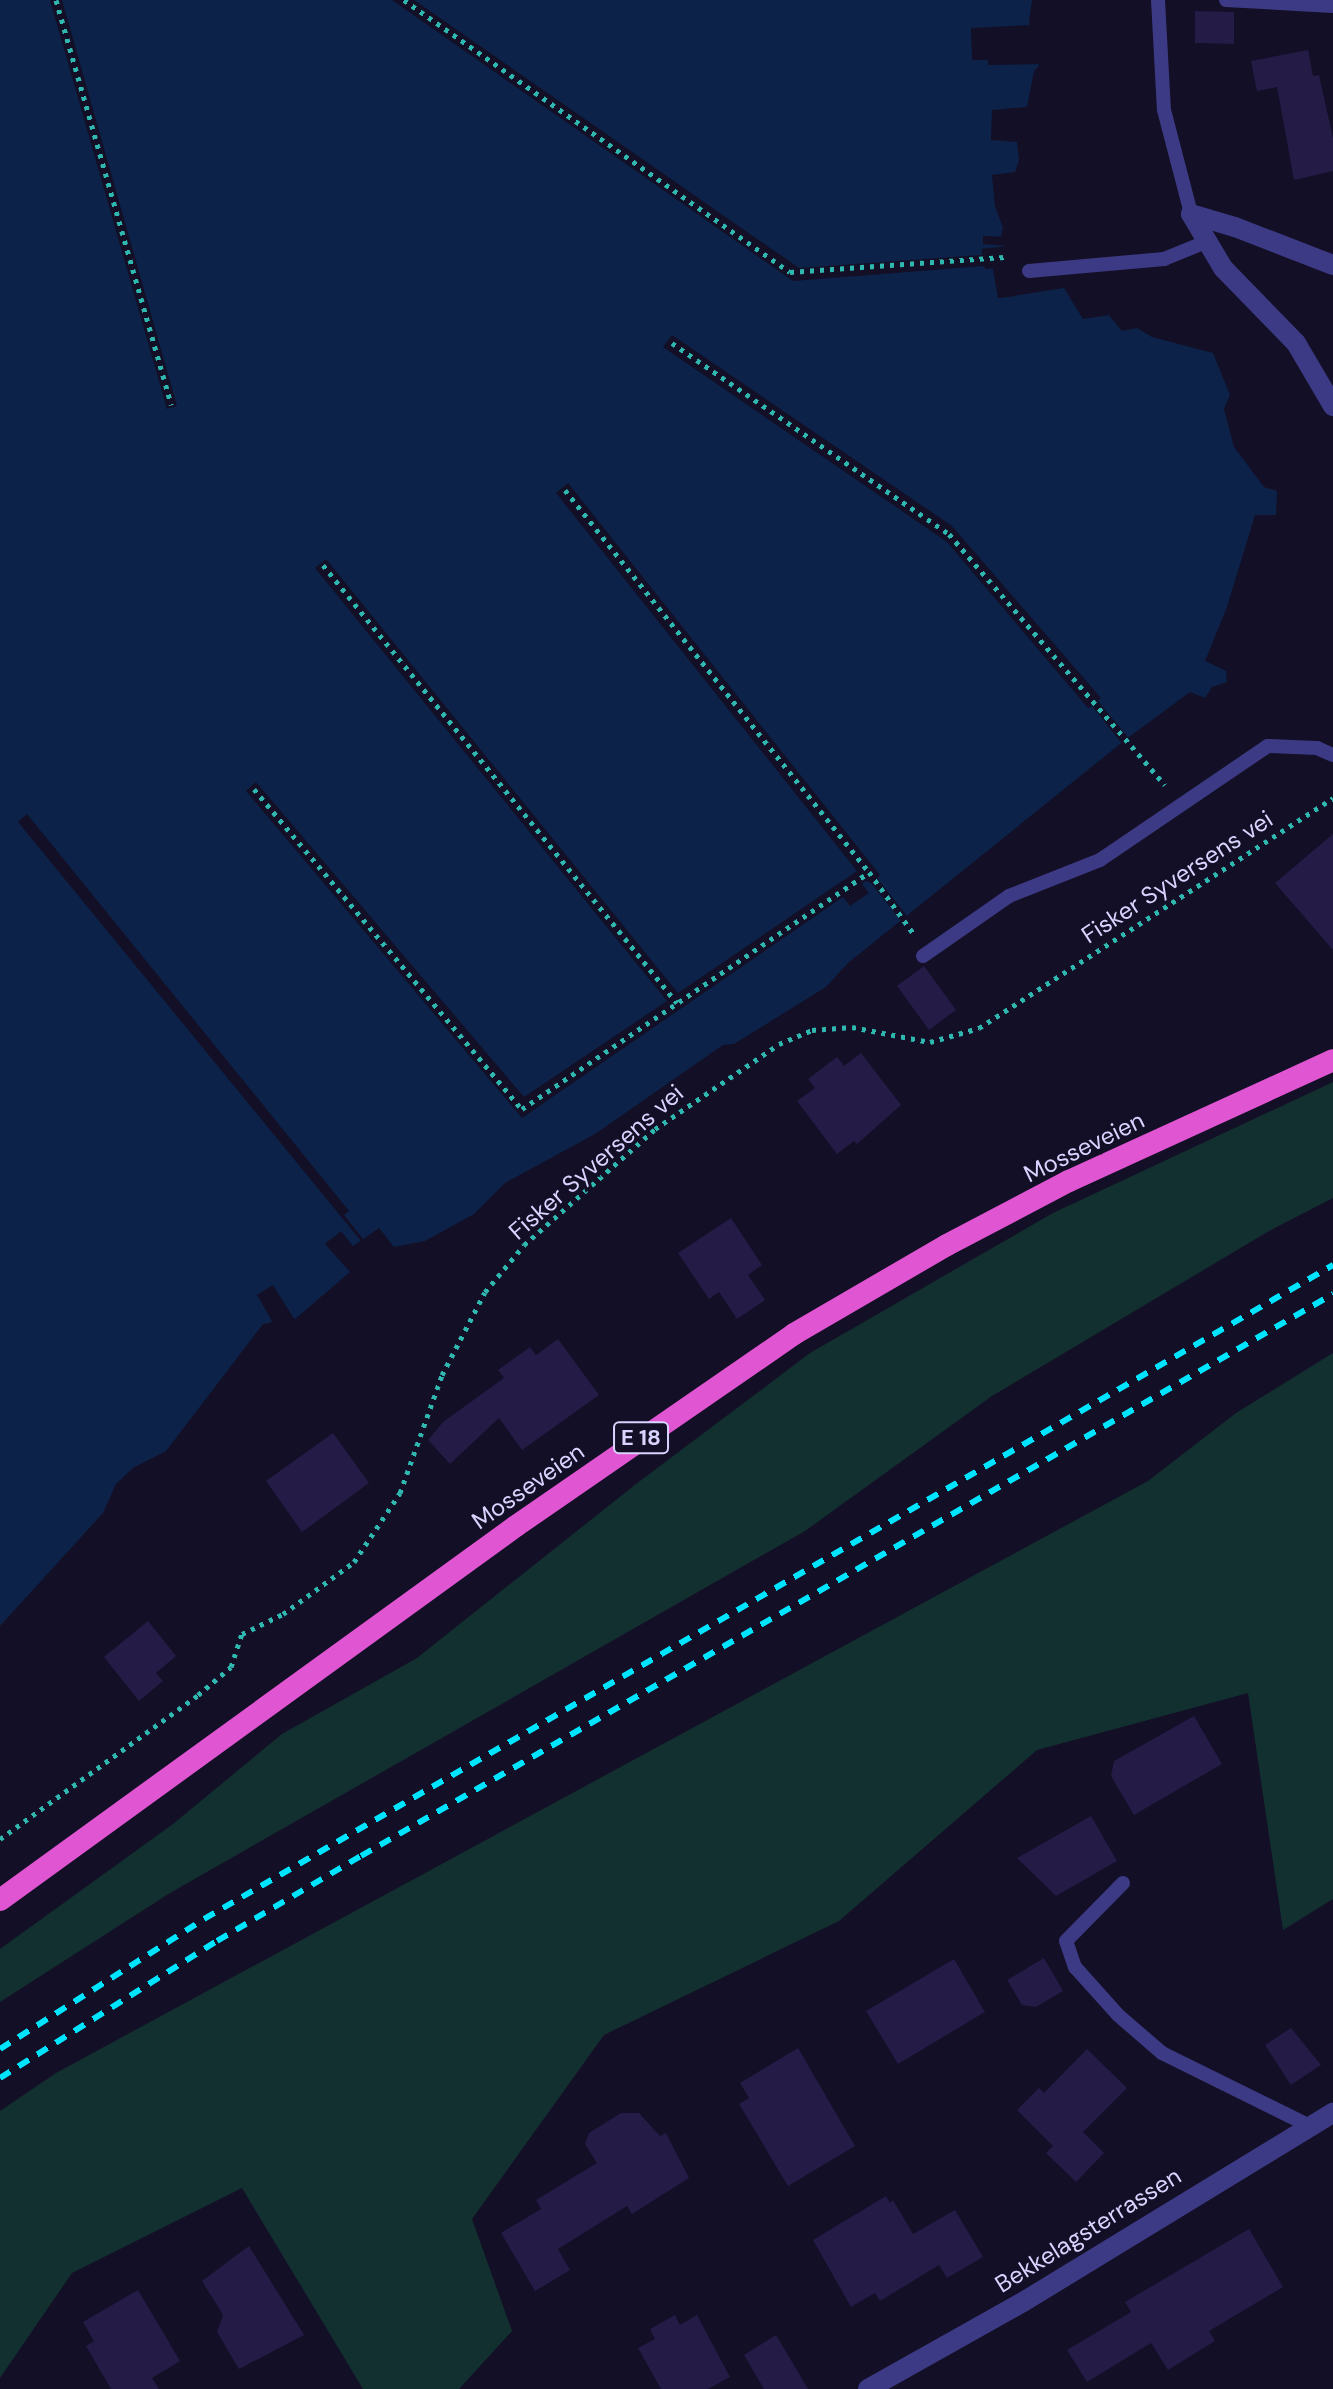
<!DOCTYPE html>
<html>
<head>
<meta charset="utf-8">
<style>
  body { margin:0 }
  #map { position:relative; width:1333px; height:2389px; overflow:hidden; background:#130f26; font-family:"DM Sans",sans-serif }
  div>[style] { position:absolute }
  .green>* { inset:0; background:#12302f }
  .water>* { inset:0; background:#0c2248 }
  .pier>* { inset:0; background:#130f26 }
  .building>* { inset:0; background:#241b47 }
  .path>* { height:5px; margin-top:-2.5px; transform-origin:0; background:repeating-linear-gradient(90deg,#2fb8b0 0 4px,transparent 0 10px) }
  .service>* { height:14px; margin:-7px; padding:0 7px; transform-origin:7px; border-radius:7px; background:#3d3a85 }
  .minor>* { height:20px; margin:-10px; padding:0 10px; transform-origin:10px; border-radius:10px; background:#3d3a85 }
  .trunk>* { height:22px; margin:-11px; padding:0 11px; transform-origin:11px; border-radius:11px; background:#e055d1 }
  .rail>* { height:6px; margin-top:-3px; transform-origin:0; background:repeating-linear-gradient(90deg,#00e5ff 0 12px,transparent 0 22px) }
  span { translate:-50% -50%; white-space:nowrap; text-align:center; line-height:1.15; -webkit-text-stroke:6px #130f26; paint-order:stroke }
  .shield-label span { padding:2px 6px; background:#130f26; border:2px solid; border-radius:6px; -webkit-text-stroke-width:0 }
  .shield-label { font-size:22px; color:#d9d4ff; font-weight:700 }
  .street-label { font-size:24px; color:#d9d4ff }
</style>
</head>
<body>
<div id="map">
  <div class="green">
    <i style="clip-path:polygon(1333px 1082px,1333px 1198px,1269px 1231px,992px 1396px,805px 1531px,170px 1893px,0 2002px,0 1949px,173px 1824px,282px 1734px,417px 1658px,636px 1484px,810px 1353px,1053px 1213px)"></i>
    <i style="clip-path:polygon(1333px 1353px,1333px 1899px,1283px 1930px,1248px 1693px,1037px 1750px,839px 1921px,604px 2035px,472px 2219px,512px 2331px,459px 2389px,363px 2389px,242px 2188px,72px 2273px,0 2378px,0 2111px,56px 2073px,1148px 1481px,1236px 1413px)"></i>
  </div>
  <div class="water">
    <i style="clip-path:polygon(0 0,1032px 0,1029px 22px,1039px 66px,1034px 71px,1027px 107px,992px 110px,991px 140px,1017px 142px,1019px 160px,1015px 172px,992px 175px,995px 206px,1003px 228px,1001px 236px,1008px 247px,982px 249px,985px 269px,993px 268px,999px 298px,1064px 288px,1083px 319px,1109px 315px,1122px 331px,1137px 328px,1152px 337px,1213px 353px,1230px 395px,1224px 409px,1234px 447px,1264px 487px,1277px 491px,1276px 515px,1255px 515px,1227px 607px,1205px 661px,1226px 671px,1227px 682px,1212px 687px,1205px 698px,1190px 692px,1125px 740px,848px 963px,826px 987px,734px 1044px,723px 1045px,595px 1134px,505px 1183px,474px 1214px,425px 1241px,394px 1247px,379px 1228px,353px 1246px,341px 1231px,325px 1244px,350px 1272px,295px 1319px,263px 1324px,166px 1451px,133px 1468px,116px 1484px,103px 1513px,0 1626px)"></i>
  </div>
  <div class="pier">
    <i style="clip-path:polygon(50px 0,62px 0,177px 406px,167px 409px)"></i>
    <i style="clip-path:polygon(392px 0,414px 0,799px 268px,982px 255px,982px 249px,1008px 246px,983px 244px,983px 236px,1007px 237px,1012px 244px,1010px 250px,987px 253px,988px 265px,997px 267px,1002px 293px,1014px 292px,1015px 296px,998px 298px,993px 269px,984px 266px,793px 281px)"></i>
    <i style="clip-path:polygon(1033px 25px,1041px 64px,988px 65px,988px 60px,972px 60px,971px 28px)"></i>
    <i style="clip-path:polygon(672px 335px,952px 526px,1101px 698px,1098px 701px,1131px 741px,1124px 746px,1092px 706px,1088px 708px,947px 542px,663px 347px)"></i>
    <i style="clip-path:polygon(568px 483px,880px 875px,877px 878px,907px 916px,901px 921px,871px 883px,866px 881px,862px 884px,869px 893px,850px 906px,843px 897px,522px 1118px,246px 791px,256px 782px,524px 1097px,667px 1001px,315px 568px,326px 559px,678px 993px,857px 871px,556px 493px)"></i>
    <i style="clip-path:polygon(27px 814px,349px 1211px,344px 1215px,363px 1239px,361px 1241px,18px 822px)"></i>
    <i style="clip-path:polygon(273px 1285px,296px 1322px,268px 1325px,272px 1321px,257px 1295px)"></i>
  </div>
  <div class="building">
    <i style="clip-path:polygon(1195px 11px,1234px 12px,1234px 44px,1195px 43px)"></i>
    <i style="clip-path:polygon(1308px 50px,1313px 76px,1319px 75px,1333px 138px,1333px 171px,1294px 180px,1277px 87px,1257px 91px,1251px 61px)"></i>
    <i style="clip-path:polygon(1333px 834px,1333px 950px,1275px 883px)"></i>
    <i style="clip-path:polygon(924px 966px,956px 1010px,929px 1030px,897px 986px)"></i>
    <i style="clip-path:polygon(861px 1053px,901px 1105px,857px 1144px,854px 1141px,837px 1154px,797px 1101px,815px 1088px,808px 1079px,837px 1057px,844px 1066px)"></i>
    <i style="clip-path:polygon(731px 1218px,762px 1265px,748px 1275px,765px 1300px,737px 1319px,719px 1292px,709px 1299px,678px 1253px)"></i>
    <i style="clip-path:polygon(558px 1339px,599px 1395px,522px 1450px,499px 1418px,450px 1464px,428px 1440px,443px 1422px,504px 1378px,498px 1370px,530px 1347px,536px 1355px)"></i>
    <i style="clip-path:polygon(333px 1433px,369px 1483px,302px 1532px,266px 1481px)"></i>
    <i style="clip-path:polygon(148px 1621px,176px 1656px,156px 1673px,163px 1681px,139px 1701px,104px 1657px)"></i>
    <i style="clip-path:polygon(1194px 1716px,1222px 1764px,1134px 1815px,1111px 1776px,1114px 1761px)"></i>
    <i style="clip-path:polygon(1091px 1816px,1117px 1861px,1056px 1896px,1017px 1858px)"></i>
    <i style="clip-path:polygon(1044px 1958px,1063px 1991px,1036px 2007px,1022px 2005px,1007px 1980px)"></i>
    <i style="clip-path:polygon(954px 1959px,985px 2012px,898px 2064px,866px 2011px)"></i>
    <i style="clip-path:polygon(1291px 2028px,1321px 2065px,1291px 2085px,1265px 2045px)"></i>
    <i style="clip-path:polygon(798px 2048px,855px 2146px,788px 2186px,739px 2104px,749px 2098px,740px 2083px)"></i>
    <i style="clip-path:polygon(1087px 2049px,1127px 2088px,1083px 2132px,1104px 2153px,1076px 2182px,1046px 2153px,1053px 2146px,1017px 2110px,1039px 2088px,1044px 2093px)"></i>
    <i style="clip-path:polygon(621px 2113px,639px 2113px,660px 2136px,666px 2133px,689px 2178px,632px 2214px,627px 2206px,558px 2249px,570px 2270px,535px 2291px,501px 2233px,541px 2209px,536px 2200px,597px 2163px,585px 2144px,589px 2133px)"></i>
    <i style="clip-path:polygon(886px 2196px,890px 2203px,893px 2200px,913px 2234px,955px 2210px,983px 2257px,947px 2278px,939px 2265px,880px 2301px,875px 2293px,851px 2307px,813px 2240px)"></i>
    <i style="clip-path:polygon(1249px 2229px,1283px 2287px,1209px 2331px,1215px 2341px,1168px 2370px,1151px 2343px,1087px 2382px,1067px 2350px,1131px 2312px,1125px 2302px)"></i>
    <i style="clip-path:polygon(249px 2246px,304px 2335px,239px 2369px,217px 2332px,223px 2315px,202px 2281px)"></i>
    <i style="clip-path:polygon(138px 2290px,180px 2361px,152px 2378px,159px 2389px,111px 2389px,86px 2346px,94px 2341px,83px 2322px)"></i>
    <i style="clip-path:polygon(675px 2315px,680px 2325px,697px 2315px,730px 2377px,708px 2389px,661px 2389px,638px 2348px,655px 2339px,650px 2329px)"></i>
    <i style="clip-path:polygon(776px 2335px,808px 2389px,764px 2389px,744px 2355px)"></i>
  </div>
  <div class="path">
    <i style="left:56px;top:0;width:421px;rotate:74.1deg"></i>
    <i style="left:404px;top:0;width:472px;rotate:35.2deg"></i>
    <i style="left:790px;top:272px;width:218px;rotate:-4deg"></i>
    <i style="left:672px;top:343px;width:336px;rotate:34.6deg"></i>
    <i style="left:949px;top:534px;width:331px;rotate:49.3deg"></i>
    <i style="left:565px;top:490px;width:488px;rotate:51.5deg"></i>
    <i style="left:869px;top:872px;width:75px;rotate:54.2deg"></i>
    <i style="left:323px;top:565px;width:563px;rotate:51.05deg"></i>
    <i style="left:254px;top:789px;width:417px;rotate:50.1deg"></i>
    <i style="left:522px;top:1109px;width:420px;rotate:-34.3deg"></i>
    <i style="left:0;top:1839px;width:245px;rotate:-36deg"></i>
    <i style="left:198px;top:1695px;width:43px;rotate:-40.3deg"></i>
    <i style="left:231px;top:1667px;width:35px;rotate:-72deg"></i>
    <i style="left:242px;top:1634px;width:46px;rotate:-26deg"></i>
    <i style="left:283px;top:1614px;width:88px;rotate:-36.2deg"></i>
    <i style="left:354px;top:1562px;width:83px;rotate:-56.3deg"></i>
    <i style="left:400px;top:1493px;width:125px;rotate:-70.4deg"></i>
    <i style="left:442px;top:1375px;width:93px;rotate:-62.6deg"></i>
    <i style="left:485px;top:1292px;width:61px;rotate:-50.3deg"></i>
    <i style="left:524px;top:1245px;width:175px;rotate:-41.5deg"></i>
    <i style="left:655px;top:1129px;width:150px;rotate:-34.4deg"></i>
    <i style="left:779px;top:1044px;width:36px;rotate:-23deg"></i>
    <i style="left:812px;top:1030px;width:40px;rotate:-4.3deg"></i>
    <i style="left:852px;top:1027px;width:79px;rotate:10.9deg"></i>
    <i style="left:930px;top:1042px;width:51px;rotate:-15.9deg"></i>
    <i style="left:979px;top:1028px;width:422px;rotate:-33deg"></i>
  </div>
  <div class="service">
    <i style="left:1158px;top:0;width:110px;rotate:86.9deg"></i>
    <i style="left:1164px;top:110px;width:107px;rotate:75.4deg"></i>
    <i style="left:1226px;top:0;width:107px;rotate:3.2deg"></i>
    <i style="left:1029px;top:271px;width:136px;rotate:-5.1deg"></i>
    <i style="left:1164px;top:259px;width:48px;rotate:-22.2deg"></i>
    <i style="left:923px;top:956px;width:105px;rotate:-34.9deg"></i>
    <i style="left:1009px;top:896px;width:98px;rotate:-21.6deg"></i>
    <i style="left:1100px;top:860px;width:203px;rotate:-34.2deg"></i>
    <i style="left:1268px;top:746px;width:49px;rotate:2.3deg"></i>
    <i style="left:1317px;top:748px;width:17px;rotate:24deg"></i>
    <i style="left:1123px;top:1883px;width:81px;rotate:134.5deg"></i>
    <i style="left:1066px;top:1941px;width:28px;rotate:71deg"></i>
    <i style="left:1075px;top:1967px;width:64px;rotate:48.1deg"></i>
    <i style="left:1118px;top:2015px;width:58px;rotate:40.8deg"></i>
    <i style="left:1162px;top:2053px;width:165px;rotate:26.3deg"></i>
  </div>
  <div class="minor">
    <i style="left:1191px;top:214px;width:63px;rotate:59.3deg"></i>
    <i style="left:1223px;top:268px;width:105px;rotate:45.8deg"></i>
    <i style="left:1296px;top:343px;width:73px;rotate:59.6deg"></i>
    <i style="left:1191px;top:214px;width:46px;rotate:16.5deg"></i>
    <i style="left:1235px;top:227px;width:105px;rotate:21.2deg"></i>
    <i style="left:868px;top:2389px;width:178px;rotate:-29.3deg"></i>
    <i style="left:1023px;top:2302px;width:363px;rotate:-31.4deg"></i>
  </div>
  <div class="trunk">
    <i style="left:0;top:1900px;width:637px;rotate:-35.93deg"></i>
    <i style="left:516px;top:1526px;width:338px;rotate:-34.6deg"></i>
    <i style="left:794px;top:1334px;width:177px;rotate:-30.2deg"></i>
    <i style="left:947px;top:1245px;width:138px;rotate:-27.7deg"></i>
    <i style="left:1069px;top:1181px;width:290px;rotate:-24.6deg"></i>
  </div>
  <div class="rail">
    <i style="left:0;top:2049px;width:242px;rotate:-32.5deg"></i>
    <i style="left:204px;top:1919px;width:1305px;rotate:-30.08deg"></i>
    <i style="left:0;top:2078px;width:257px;rotate:-32.3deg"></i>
    <i style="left:217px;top:1941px;width:167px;rotate:-30.6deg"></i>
    <i style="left:361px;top:1856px;width:1123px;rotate:-30.04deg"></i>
  </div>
  <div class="shield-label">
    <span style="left:641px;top:1438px">E 18</span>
  </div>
  <div class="street-label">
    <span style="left:1177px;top:877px;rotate:-33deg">Fisker Syversens vei</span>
    <span style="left:1084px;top:1147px;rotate:-26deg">Mosseveien</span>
    <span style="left:596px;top:1162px;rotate:-41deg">Fisker Syversens vei</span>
    <span style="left:528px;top:1486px;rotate:-35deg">Mosseveien</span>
    <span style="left:1088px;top:2230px;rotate:-32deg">Bekkelagsterrassen</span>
  </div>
</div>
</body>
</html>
